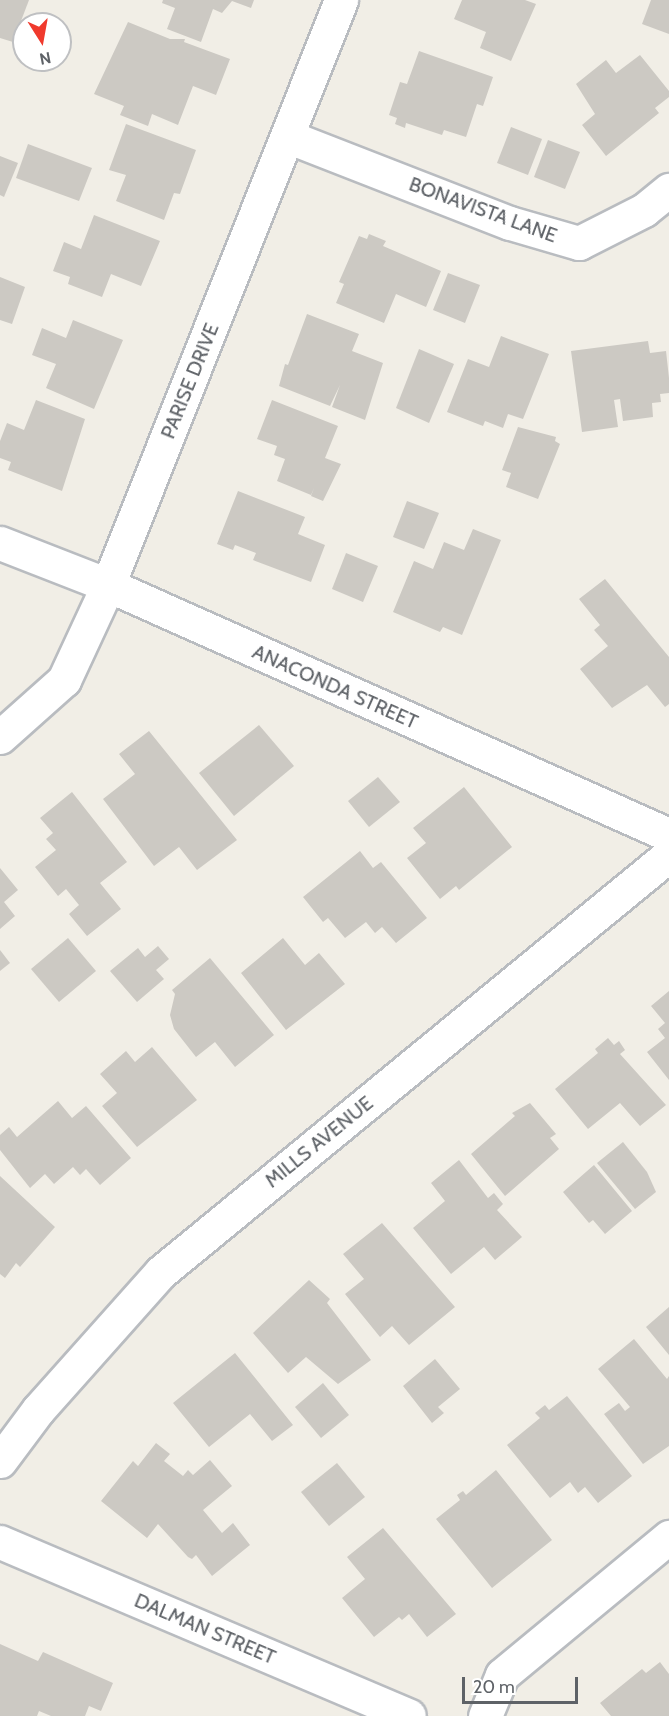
<!DOCTYPE html>
<html>
<head>
<meta charset="utf-8">
<style>
  body { margin:0 }
  #map { position:relative; width:669px; height:1716px; overflow:hidden; background:#f1eee6; font-family:Cabin,sans-serif }
  div>[style] { position:absolute }
  .building>* { inset:0; background:#ccc9c3 }
  .roads { filter:drop-shadow(2px 0 #b9bcc0) drop-shadow(-2px 0 #b9bcc0) drop-shadow(0 2px #b9bcc0) drop-shadow(0 -2px #b9bcc0) }
  .street>* { height:33px; margin:-16.5px; padding:0 16.5px; transform-origin:16.5px; border-radius:16.5px; background:#fff }
  .secondary>* { height:33px; margin:-16.5px; padding:0 16.5px; transform-origin:16.5px; border-radius:16.5px; background:#fff }
  span { translate:-50% -50%; white-space:nowrap; text-align:center; line-height:1.15; -webkit-text-stroke:4.5px #fff; paint-order:stroke }
  .street-label { font-size:20px; color:#5e6267 }
  .north { position:absolute; left:12px; top:12px; width:60px; height:60px; box-sizing:border-box; background:#fff; border:2px solid #bfc0c2; border-radius:50%; rotate:169deg; font-size:16px; font-weight:700; line-height:24px; text-align:center; color:#5e6267 }
  .north::after { content:''; display:block; margin:auto; width:21px; height:27px; background:#f03a2d; clip-path:polygon(50% 0,100% 100%,50% 72%,0 100%) }
  .scale { position:absolute; left:462px; top:1677px; width:116px; height:27px; box-sizing:border-box; border:3px solid #5e6267; border-top:0; padding-left:8px; font-size:18px; line-height:21px; white-space:nowrap; color:#5e6267; -webkit-text-stroke:4px #fff; paint-order:stroke }
</style>
</head>
<body>
<div id="map">
  <div class="building">
    <i style="clip-path:polygon(0 0,29px 0,13px 42px,0 38px)"></i>
    <i style="clip-path:polygon(163px 0,254px 0,251px 8px,232px 1px,222px 13px,213px 9px,201px 42px,167px 29px,175px 8px,162px 3px)"></i>
    <i style="clip-path:polygon(462px 0,525px 0,536px 4px,511px 61px,480px 48px,486px 32px,454px 19px)"></i>
    <i style="clip-path:polygon(651px 0,669px 0,669px 34px,642px 24px)"></i>
    <i style="clip-path:polygon(128px 22px,170px 39px,185px 39px,184px 42px,230px 59px,216px 95px,193px 86px,178px 125px,152px 114px,148px 126px,120px 115px,124px 106px,94px 94px)"></i>
    <i style="clip-path:polygon(419px 51px,493px 77px,483px 106px,477px 104px,466px 137px,444px 130px,442px 135px,406px 123px,405px 128px,395px 124px,397px 118px,389px 115px,400px 82px,407px 84px)"></i>
    <i style="clip-path:polygon(640px 55px,669px 91px,669px 97px,655px 108px,659px 113px,606px 156px,582px 125px,595px 114px,576px 84px,606px 60px,616px 73px)"></i>
    <i style="clip-path:polygon(126px 124px,196px 150px,180px 194px,174px 193px,164px 220px,116px 201px,126px 175px,109px 170px)"></i>
    <i style="clip-path:polygon(511px 127px,542px 139px,528px 175px,497px 163px)"></i>
    <i style="clip-path:polygon(548px 140px,580px 152px,565px 189px,534px 177px)"></i>
    <i style="clip-path:polygon(28px 144px,92px 168px,79px 201px,16px 178px)"></i>
    <i style="clip-path:polygon(0 156px,18px 163px,4px 197px,0 195px)"></i>
    <i style="clip-path:polygon(94px 215px,160px 241px,141px 286px,111px 274px,102px 297px,68px 284px,70px 277px,53px 271px,64px 242px,81px 249px)"></i>
    <i style="clip-path:polygon(369px 234px,386px 241px,383px 246px,441px 271px,426px 307px,396px 294px,384px 323px,336px 303px,344px 284px,339px 282px,359px 236px,367px 239px)"></i>
    <i style="clip-path:polygon(448px 273px,480px 285px,465px 323px,433px 310px)"></i>
    <i style="clip-path:polygon(0 277px,25px 287px,12px 324px,0 320px)"></i>
    <i style="clip-path:polygon(307px 314px,359px 334px,352px 351px,383px 363px,365px 420px,332px 407px,340px 385px,330px 406px,279px 386px,285px 364px,288px 365px)"></i>
    <i style="clip-path:polygon(73px 320px,123px 340px,94px 409px,46px 388px,56px 364px,32px 355px,42px 328px,66px 338px)"></i>
    <i style="clip-path:polygon(501px 336px,549px 354px,523px 419px,508px 414px,503px 428px,485px 421px,483px 426px,447px 412px,468px 359px,489px 367px)"></i>
    <i style="clip-path:polygon(648px 341px,650px 353px,666px 351px,669px 378px,669px 393px,660px 394px,661px 402px,652px 403px,653px 417px,623px 421px,620px 399px,614px 400px,618px 427px,582px 432px,571px 351px)"></i>
    <i style="clip-path:polygon(419px 349px,454px 364px,429px 423px,396px 408px)"></i>
    <i style="clip-path:polygon(36px 400px,85px 419px,62px 491px,8px 470px,11px 462px,0 458px,0 441px,7px 423px,24px 430px)"></i>
    <i style="clip-path:polygon(272px 400px,338px 426px,325px 458px,341px 464px,323px 501px,311px 496px,314px 488px,311px 495px,277px 481px,285px 459px,274px 455px,277px 446px,257px 439px)"></i>
    <i style="clip-path:polygon(518px 427px,556px 437px,555px 441px,560px 444px,538px 499px,506px 487px,511px 473px,502px 470px)"></i>
    <i style="clip-path:polygon(238px 491px,305px 517px,298px 534px,325px 545px,311px 582px,253px 560px,256px 553px,235px 545px,233px 550px,217px 544px)"></i>
    <i style="clip-path:polygon(407px 501px,439px 513px,424px 549px,393px 537px)"></i>
    <i style="clip-path:polygon(473px 529px,501px 540px,462px 635px,443px 627px,440px 632px,393px 612px,414px 561px,433px 569px,444px 542px,464px 550px)"></i>
    <i style="clip-path:polygon(346px 553px,378px 566px,363px 602px,332px 589px)"></i>
    <i style="clip-path:polygon(605px 579px,669px 657px,669px 704px,665px 707px,647px 685px,612px 708px,580px 669px,608px 646px,594px 630px,600px 625px,579px 599px)"></i>
    <i style="clip-path:polygon(259px 725px,294px 766px,234px 816px,199px 773px)"></i>
    <i style="clip-path:polygon(149px 731px,237px 840px,197px 870px,179px 847px,154px 866px,103px 799px,135px 774px,119px 754px)"></i>
    <i style="clip-path:polygon(378px 777px,400px 802px,369px 827px,348px 801px)"></i>
    <i style="clip-path:polygon(464px 787px,512px 847px,459px 890px,456px 886px,440px 899px,407px 858px,426px 843px,413px 828px)"></i>
    <i style="clip-path:polygon(72px 792px,127px 862px,100px 883px,121px 909px,87px 936px,69px 914px,79px 905px,66px 889px,58px 896px,35px 867px,56px 850px,46px 839px,53px 833px,40px 818px)"></i>
    <i style="clip-path:polygon(360px 851px,373px 868px,381px 862px,427px 918px,396px 943px,382px 927px,375px 933px,366px 922px,345px 938px,328px 918px,323px 922px,303px 897px)"></i>
    <i style="clip-path:polygon(0 868px,18px 890px,4px 902px,15px 916px,0 929px)"></i>
    <i style="clip-path:polygon(68px 938px,96px 971px,59px 1002px,31px 969px)"></i>
    <i style="clip-path:polygon(283px 938px,305px 965px,319px 953px,345px 984px,286px 1030px,241px 973px)"></i>
    <i style="clip-path:polygon(158px 946px,169px 959px,156px 970px,164px 979px,137px 1002px,110px 971px,138px 948px,145px 957px)"></i>
    <i style="clip-path:polygon(0 950px,10px 963px,0 971px)"></i>
    <i style="clip-path:polygon(210px 958px,274px 1035px,235px 1067px,215px 1042px,196px 1057px,174px 1029px,170px 1015px,175px 994px,172px 990px)"></i>
    <i style="clip-path:polygon(669px 991px,669px 1080px,647px 1052px,665px 1038px,658px 1029px,665px 1023px,651px 1006px)"></i>
    <i style="clip-path:polygon(608px 1038px,614px 1045px,619px 1041px,625px 1050px,620px 1054px,666px 1105px,640px 1126px,620px 1103px,588px 1129px,555px 1089px,598px 1053px,595px 1049px)"></i>
    <i style="clip-path:polygon(152px 1047px,197px 1100px,137px 1147px,102px 1106px,117px 1093px,100px 1074px,126px 1051px,135px 1062px)"></i>
    <i style="clip-path:polygon(58px 1101px,72px 1118px,86px 1106px,131px 1158px,100px 1185px,86px 1169px,80px 1175px,73px 1167px,54px 1184px,45px 1174px,30px 1188px,0 1150px,0 1135px,9px 1127px,17px 1137px)"></i>
    <i style="clip-path:polygon(530px 1103px,556px 1134px,550px 1138px,559px 1149px,505px 1196px,471px 1154px,515px 1116px,512px 1113px)"></i>
    <i style="clip-path:polygon(623px 1142px,647px 1172px,656px 1192px,635px 1209px,597px 1163px)"></i>
    <i style="clip-path:polygon(459px 1160px,488px 1198px,494px 1193px,503px 1204px,497px 1210px,522px 1237px,495px 1260px,484px 1247px,451px 1274px,413px 1228px,445px 1201px,431px 1183px)"></i>
    <i style="clip-path:polygon(594px 1165px,632px 1211px,605px 1234px,593px 1220px,589px 1223px,563px 1192px)"></i>
    <i style="clip-path:polygon(0 1176px,55px 1227px,20px 1267px,16px 1263px,5px 1278px,0 1274px)"></i>
    <i style="clip-path:polygon(382px 1223px,455px 1307px,409px 1345px,392px 1326px,380px 1337px,345px 1294px,364px 1279px,343px 1254px)"></i>
    <i style="clip-path:polygon(309px 1280px,330px 1299px,327px 1303px,371px 1360px,338px 1384px,306px 1357px,288px 1373px,253px 1333px)"></i>
    <i style="clip-path:polygon(669px 1307px,669px 1355px,646px 1327px)"></i>
    <i style="clip-path:polygon(634px 1339px,667px 1379px,669px 1376px,669px 1446px,643px 1464px,604px 1414px,619px 1403px,625px 1411px,630px 1407px,598px 1369px)"></i>
    <i style="clip-path:polygon(235px 1353px,293px 1425px,272px 1441px,250px 1414px,209px 1447px,173px 1403px)"></i>
    <i style="clip-path:polygon(435px 1359px,460px 1389px,438px 1407px,444px 1413px,432px 1423px,403px 1386px)"></i>
    <i style="clip-path:polygon(323px 1383px,349px 1415px,321px 1438px,295px 1407px)"></i>
    <i style="clip-path:polygon(567px 1396px,632px 1476px,598px 1503px,585px 1487px,578px 1493px,570px 1482px,550px 1498px,507px 1445px,540px 1418px,535px 1413px,545px 1405px,549px 1410px)"></i>
    <i style="clip-path:polygon(156px 1443px,170px 1454px,164px 1461px,183px 1476px,188px 1470px,193px 1475px,210px 1460px,232px 1486px,203px 1510px,222px 1533px,233px 1523px,250px 1545px,212px 1576px,196px 1555px,192px 1559px,188px 1557px,158px 1524px,147px 1538px,101px 1501px,133px 1461px,138px 1466px)"></i>
    <i style="clip-path:polygon(337px 1463px,365px 1497px,329px 1526px,301px 1492px)"></i>
    <i style="clip-path:polygon(496px 1470px,552px 1540px,492px 1588px,436px 1519px,460px 1500px,457px 1495px,463px 1491px,466px 1495px)"></i>
    <i style="clip-path:polygon(383px 1528px,456px 1614px,427px 1637px,409px 1614px,402px 1620px,399px 1617px,374px 1637px,342px 1598px,365px 1579px,347px 1557px)"></i>
    <i style="clip-path:polygon(0 1644px,38px 1661px,43px 1652px,113px 1683px,101px 1711px,89px 1706px,85px 1716px,51px 1716px,39px 1711px,37px 1716px,0 1716px)"></i>
    <i style="clip-path:polygon(660px 1662px,669px 1674px,669px 1716px,611px 1716px,600px 1703px,642px 1669px,646px 1673px)"></i>
  </div>
  <div class="roads">
    <div class="street">
      <i style="left:289px;top:137px;width:237px;rotate:21.3deg"></i>
      <i style="left:510px;top:223px;width:72px;rotate:16.2deg"></i>
      <i style="left:579px;top:243px;width:73px;rotate:-26.9deg"></i>
      <i style="left:644px;top:210px;width:32px;rotate:-39deg"></i>
      <i style="left:0;top:543px;width:116px;rotate:21.3deg"></i>
      <i style="left:108px;top:585px;width:614px;rotate:24.02deg"></i>
      <i style="left:0;top:737px;width:86px;rotate:-41.7deg"></i>
      <i style="left:64px;top:680px;width:105px;rotate:-65.1deg"></i>
      <i style="left:108px;top:585px;width:630px;rotate:-68.28deg"></i>
      <i style="left:0;top:1542px;width:444px;rotate:23deg"></i>
      <i style="left:485px;top:1716px;width:44px;rotate:-67.5deg"></i>
      <i style="left:502px;top:1675px;width:217px;rotate:-39.6deg"></i>
    </div>
    <div class="secondary">
      <i style="left:0;top:1461px;width:64px;rotate:-53.3deg"></i>
      <i style="left:38px;top:1410px;width:185px;rotate:-48.3deg"></i>
      <i style="left:161px;top:1272px;width:657px;rotate:-39.38deg"></i>
    </div>
  </div>
  <div class="street-label">
    <span style="left:483px;top:210px;rotate:20deg">BONAVISTA LANE</span>
    <span style="left:190px;top:381px;rotate:-68deg">PARISE DRIVE</span>
    <span style="left:335px;top:687px;rotate:24deg">ANACONDA STREET</span>
    <span style="left:319px;top:1142px;rotate:-39deg">MILLS AVENUE</span>
    <span style="left:205px;top:1629px;rotate:23deg">DALMAN STREET</span>
  </div>
  <div class="north">N</div>
  <div class="scale">20 m</div>
</div>
</body>
</html>
